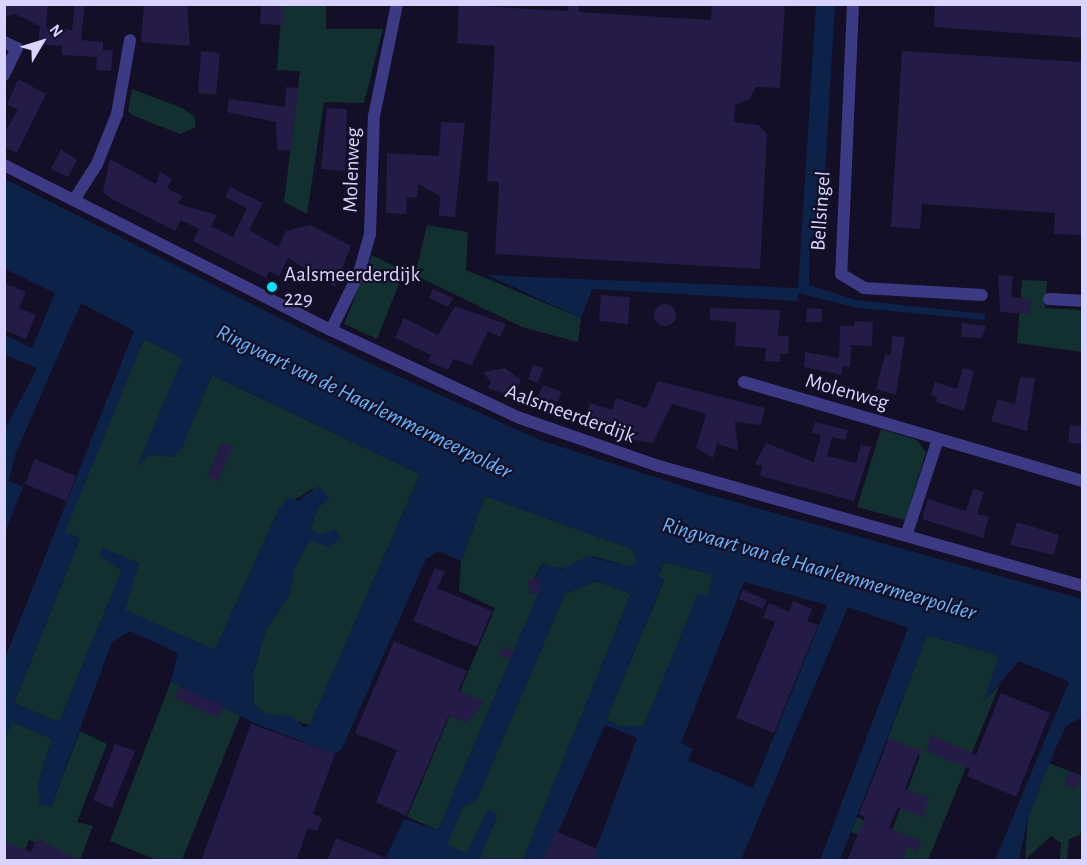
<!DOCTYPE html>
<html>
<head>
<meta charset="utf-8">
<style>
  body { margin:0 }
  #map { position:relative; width:1087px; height:865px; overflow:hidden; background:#130f26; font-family:"Alegreya Sans",sans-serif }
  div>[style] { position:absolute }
  .green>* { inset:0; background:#12302f }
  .water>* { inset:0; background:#0c2248 }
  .building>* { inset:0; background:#241b47 }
  .round { border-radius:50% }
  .street>* { height:12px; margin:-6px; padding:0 6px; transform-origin:6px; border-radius:6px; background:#3d3a85 }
  .dots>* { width:16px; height:16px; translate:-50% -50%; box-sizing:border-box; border:3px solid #130f26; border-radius:50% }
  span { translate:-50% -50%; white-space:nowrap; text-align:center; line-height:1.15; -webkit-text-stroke:4.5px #130f26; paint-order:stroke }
  .street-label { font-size:21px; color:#d9d4ff }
  .poi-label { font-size:21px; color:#d9d4ff }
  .left { translate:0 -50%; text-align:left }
  .water-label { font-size:22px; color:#62b6ff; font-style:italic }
  .frame { position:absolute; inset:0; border:6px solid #d9d4ff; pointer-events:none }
  .north { position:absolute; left:12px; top:12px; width:60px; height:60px; -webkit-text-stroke:4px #130f26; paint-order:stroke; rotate:52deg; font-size:16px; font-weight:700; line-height:24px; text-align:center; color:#d9d4ff }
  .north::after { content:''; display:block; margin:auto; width:21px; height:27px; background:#d9d4ff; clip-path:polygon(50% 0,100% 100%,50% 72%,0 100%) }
</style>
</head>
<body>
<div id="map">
  <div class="green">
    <i style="clip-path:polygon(282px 5px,326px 5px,326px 29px,383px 29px,364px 103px,324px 102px,307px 214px,284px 202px,300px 71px,277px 70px)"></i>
    <i style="clip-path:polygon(132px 89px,182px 108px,194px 116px,196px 127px,180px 134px,132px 115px,128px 111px)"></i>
    <i style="clip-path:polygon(427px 225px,468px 232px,466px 270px,581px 318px,578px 342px,522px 327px,415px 275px)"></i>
    <i style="clip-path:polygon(372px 255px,404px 271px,377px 339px,344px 324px)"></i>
    <i style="clip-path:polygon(1022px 280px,1047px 281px,1045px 308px,1082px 310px,1082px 352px,1017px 343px)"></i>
    <i style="clip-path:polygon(144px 339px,183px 358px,138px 465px,149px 454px,173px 457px,181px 448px,212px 375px,420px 474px,310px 725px,266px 714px,254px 704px,253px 674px,266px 629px,289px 596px,294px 569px,310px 539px,321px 535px,310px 531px,317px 509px,313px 488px,278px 511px,215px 650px,124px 610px,139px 563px,100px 555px,122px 570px,59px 722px,14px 703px,80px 538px,64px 532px)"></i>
    <i style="clip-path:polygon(881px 429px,917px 440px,926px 452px,905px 520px,857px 507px)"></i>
    <i style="clip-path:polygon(485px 496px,632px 549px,637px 562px,630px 567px,593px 556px,569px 569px,541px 565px,534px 579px,542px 585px,438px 830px,407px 817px,495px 608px,459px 591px,461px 561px)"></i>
    <i style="clip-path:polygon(664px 562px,713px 575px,708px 597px,698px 594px,644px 726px,619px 726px,606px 720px,664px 580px,658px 577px)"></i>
    <i style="clip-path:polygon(596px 581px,629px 593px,629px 598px,523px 860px,479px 860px,497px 815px,488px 810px,467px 854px,446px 845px,463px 807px,476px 801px,565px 594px)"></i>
    <i style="clip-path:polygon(927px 635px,1000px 656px,984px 701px,1000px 684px,928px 860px,896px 860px,899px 851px,851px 832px,857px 817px,891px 833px,920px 756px,887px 740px)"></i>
    <i style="clip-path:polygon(171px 681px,241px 714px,182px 860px,157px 860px,110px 841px)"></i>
    <i style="clip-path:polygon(12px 721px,52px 739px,38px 783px,51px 807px,80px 731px,107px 744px,77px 822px,93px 826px,80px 860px,29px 840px,22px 857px,5px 849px,5px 739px)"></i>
    <i style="clip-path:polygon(1049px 763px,1082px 776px,1082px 827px,1080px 835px,1069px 839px,1067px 860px,1060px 859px,1061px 843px,1051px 836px,1025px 860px,1028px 818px)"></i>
  </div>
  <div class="water">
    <i style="clip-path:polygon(816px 5px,835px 5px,822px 224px,810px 240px,809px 285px,855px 300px,985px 314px,985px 320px,858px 308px,798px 293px,797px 301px,592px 289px,581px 318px,487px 275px,798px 288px)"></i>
    <i style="clip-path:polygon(evenodd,5px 179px,365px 361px,540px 440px,707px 494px,1082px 599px,1082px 717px,1066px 726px,1057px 745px,1028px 818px,1019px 860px,995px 860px,1069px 682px,1019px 661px,983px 702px,999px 656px,927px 635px,840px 860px,820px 860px,908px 628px,848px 607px,741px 860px,592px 860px,637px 738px,605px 725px,546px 860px,523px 860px,629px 598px,629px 593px,596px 581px,565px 594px,476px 802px,463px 807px,447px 845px,467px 853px,488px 809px,498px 815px,479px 860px,385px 860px,404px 819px,438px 830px,542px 585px,534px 580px,543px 563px,562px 569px,588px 556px,630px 567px,637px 562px,632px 549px,485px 496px,461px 561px,438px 551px,426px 559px,342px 749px,334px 754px,254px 723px,171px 681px,178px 653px,130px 631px,112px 642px,51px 807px,39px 804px,38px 783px,52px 739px,12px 722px,5px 739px,5px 658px,134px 331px,81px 303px,15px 455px,9px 481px,23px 487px,5px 532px,6px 427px,37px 368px,5px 355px,5px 335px,32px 348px,55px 293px,5px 269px,5px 179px,144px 339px,182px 359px,137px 467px,149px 454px,173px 457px,182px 448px,212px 375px,420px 474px,310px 725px,303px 727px,291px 716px,266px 714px,254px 704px,253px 674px,266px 629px,289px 596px,294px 569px,310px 540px,329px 547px,341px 538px,335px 529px,321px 535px,310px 530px,317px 509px,329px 499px,319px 486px,297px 501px,288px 497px,278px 511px,215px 650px,125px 610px,139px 563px,103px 548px,99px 555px,122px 570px,59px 722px,14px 703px,80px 538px,65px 532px,144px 339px,5px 179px,664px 562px,712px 575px,708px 596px,698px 593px,644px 726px,619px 726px,606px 720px,664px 579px,658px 576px,664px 562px,5px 179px,744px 582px,827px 605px,753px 788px,688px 760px,693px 749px,681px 743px,744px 582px)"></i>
  </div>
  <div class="building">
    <i style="clip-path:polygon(4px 4px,48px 4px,46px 27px,72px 30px,75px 4px,85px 4px,81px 40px,103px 42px,103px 50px,113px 50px,111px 71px,96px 70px,97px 57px,62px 55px,62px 46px,38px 44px,40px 26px,15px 14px,4px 17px)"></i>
    <i style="clip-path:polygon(144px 4px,187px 4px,190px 46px,141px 42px)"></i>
    <i style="clip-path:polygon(261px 4px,284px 4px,283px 25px,260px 24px)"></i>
    <i style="clip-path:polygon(568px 4px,579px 4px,579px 12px,711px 20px,712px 4px,785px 4px,780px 88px,756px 87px,750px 99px,735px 105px,734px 122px,759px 125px,767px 134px,760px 269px,495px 254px,499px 182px,487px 181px,495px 46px,457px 43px,459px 5px,568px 11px)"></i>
    <i style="clip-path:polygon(935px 4px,1083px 4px,1083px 38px,934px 27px)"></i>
    <i style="clip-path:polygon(201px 51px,220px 53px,216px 95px,198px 93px)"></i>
    <i style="clip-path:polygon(902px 51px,1083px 62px,1083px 235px,1054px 234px,1055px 213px,922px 204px,920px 229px,891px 227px)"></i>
    <i style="clip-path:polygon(18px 79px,46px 94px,17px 153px,4px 147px,4px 133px,18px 110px,7px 105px)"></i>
    <i style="clip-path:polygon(286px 87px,298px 88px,291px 151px,277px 150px,276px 122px,227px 112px,229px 99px,285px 107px)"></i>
    <i style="clip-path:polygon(327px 108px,347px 109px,345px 171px,321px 169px)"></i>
    <i style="clip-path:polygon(441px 122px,465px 123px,455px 217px,439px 216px,440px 196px,418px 184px,417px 198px,407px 197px,406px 214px,386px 213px,387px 153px,439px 156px)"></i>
    <i style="clip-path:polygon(61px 149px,77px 160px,68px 177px,51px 169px)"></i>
    <i style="clip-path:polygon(110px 159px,156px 184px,160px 172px,172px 179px,167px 188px,182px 196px,178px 204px,217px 215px,211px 226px,233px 237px,247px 208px,225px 197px,230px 187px,263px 203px,249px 230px,278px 247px,286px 231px,310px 225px,351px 246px,335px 287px,288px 258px,279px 276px,269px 271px,266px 278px,193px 241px,199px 229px,181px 220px,175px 231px,110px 198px,103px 192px)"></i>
    <i style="clip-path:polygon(998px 275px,1013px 276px,1011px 297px,1031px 299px,1030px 314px,1000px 312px)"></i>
    <i style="clip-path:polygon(4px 283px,26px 292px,19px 308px,36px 315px,26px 339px,4px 330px)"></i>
    <i style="clip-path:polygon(433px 289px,453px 298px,448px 307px,429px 298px)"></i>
    <i style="clip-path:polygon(601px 295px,630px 297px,628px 324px,599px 321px)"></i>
    <i class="round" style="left:654px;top:304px;width:22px;height:22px"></i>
    <i style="clip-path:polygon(455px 306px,506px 324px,500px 337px,488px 331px,472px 365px,453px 359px,448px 370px,428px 361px,431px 355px,395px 338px,404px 318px,438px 335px)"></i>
    <i style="clip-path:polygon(710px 308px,780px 310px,778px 336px,789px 336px,788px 354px,780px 354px,780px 362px,765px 361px,766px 348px,735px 346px,736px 322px,710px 320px)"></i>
    <i style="clip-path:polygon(807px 308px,822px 309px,822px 322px,806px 322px)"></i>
    <i style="clip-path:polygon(855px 321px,873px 322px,872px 346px,851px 345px,850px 367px,842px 366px,842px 375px,804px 367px,805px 352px,839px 358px,840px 326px,854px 326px)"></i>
    <i style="clip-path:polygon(962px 323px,986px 326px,982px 338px,961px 337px)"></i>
    <i style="clip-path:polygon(892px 336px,905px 337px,896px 395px,876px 389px,885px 355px,891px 355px)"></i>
    <i style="clip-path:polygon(533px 365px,543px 368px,538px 383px,528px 379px)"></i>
    <i style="clip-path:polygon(505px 368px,521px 380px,514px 397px,488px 388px,491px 382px,483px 372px)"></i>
    <i style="clip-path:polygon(963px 368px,974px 371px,964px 411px,936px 402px,937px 397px,931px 395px,935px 382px,957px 389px)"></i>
    <i style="clip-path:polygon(1020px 377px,1035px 378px,1027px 431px,991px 421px,998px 399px,1015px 404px)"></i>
    <i style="clip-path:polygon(658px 381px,765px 408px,761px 425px,735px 422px,738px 450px,717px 444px,713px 458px,696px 448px,706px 414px,672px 404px,653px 443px,628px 439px,624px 429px,585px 419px,590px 403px,612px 410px,616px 398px,646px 408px)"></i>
    <i style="clip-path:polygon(543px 385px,562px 392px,557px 402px,550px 399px,545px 411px,534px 407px)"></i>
    <i style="clip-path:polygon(815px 422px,848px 430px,845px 440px,832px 437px,827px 456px,856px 463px,861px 444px,871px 447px,854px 501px,760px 476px,762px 466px,755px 464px,766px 443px,814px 462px,821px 435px,812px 433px)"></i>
    <i style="clip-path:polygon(1070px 425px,1083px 426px,1083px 444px,1068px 443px)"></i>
    <i style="clip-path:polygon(222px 442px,233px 447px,218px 481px,207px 476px)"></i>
    <i style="clip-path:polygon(35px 459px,76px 476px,66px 501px,25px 484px)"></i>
    <i style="clip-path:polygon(973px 489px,984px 492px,977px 514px,989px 517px,983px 538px,922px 519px,928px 499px,966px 511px)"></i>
    <i style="clip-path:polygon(1017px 522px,1059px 535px,1054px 555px,1010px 545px)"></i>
    <i style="clip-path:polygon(435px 568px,445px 572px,437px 588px,492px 611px,477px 647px,413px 621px)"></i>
    <i style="clip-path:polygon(539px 578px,540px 593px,529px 594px,528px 579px)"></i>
    <i style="clip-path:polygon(743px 590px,767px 600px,763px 609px,739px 599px)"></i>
    <i style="clip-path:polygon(793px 601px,812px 609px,807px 621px,818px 625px,774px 733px,736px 718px,775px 622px,763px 618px,769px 603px,789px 612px)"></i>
    <i style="clip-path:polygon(394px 641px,467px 671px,458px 691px,485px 702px,466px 723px,449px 715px,406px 816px,376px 802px,397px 750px,355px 733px)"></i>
    <i style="clip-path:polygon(503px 646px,514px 651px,510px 660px,499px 655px)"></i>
    <i style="clip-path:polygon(179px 686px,223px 706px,218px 718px,174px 698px)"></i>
    <i style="clip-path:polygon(1001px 693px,1050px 713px,1016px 797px,967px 776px,970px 769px,926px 751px,932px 735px,976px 755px)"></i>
    <i style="clip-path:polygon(251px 724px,335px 754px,313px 814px,322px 818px,317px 831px,308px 828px,296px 861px,201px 861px)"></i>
    <i style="clip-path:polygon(889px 738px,920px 750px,905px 789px,929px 798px,922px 817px,898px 807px,889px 828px,921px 841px,917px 852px,907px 847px,902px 861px,847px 861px,865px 817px,859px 814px)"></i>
    <i style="clip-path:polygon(115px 744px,135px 751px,112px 808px,93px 800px)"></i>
    <i style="clip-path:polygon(1070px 771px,1081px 775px,1076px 789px,1064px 785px)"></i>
    <i style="clip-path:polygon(555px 831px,598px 849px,594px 861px,544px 861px)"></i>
    <i style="clip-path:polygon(37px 838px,62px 852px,82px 861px,4px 861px,4px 842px,31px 852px)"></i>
    <i style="clip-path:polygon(336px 838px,391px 860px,391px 861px,327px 861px)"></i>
  </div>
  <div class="street">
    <i style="left:853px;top:4px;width:270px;rotate:92.5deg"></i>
    <i style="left:841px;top:274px;width:27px;rotate:31deg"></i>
    <i style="left:864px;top:288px;width:118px;rotate:3.4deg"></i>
    <i style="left:4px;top:42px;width:14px;rotate:25deg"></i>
    <i style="left:17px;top:48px;width:30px;rotate:116deg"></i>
    <i style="left:4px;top:165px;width:366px;rotate:26.8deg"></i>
    <i style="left:331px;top:330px;width:208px;rotate:25deg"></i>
    <i style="left:520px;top:418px;width:147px;rotate:19.1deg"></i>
    <i style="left:659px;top:466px;width:440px;rotate:15.8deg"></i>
    <i style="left:74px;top:200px;width:43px;rotate:-57.4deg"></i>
    <i style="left:97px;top:164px;width:54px;rotate:-68.2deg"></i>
    <i style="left:117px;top:114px;width:75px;rotate:-80deg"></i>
    <i style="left:1049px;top:299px;width:33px;rotate:3deg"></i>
    <i style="left:331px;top:330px;width:64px;rotate:-63.8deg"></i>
    <i style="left:359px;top:273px;width:41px;rotate:-74.2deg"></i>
    <i style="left:370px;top:234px;width:118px;rotate:-88.1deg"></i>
    <i style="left:374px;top:116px;width:114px;rotate:-78.4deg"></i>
    <i style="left:744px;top:382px;width:352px;rotate:16.3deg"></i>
    <i style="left:906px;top:536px;width:102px;rotate:-71.7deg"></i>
  </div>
  <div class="dots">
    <i style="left:272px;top:287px;background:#00e5ff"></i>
  </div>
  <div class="street-label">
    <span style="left:352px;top:170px;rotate:-88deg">Molenweg</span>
    <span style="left:821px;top:211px;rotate:-86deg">Bellsingel</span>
    <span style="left:847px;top:392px;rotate:16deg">Molenweg</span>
    <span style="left:570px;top:414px;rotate:20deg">Aalsmeerderdijk</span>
  </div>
  <div class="poi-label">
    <span class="left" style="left:284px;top:287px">Aalsmeerderdijk<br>229</span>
  </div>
  <div class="water-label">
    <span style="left:364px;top:402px;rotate:26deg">Ringvaart van de Haarlemmermeerpolder</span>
    <span style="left:819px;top:569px;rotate:16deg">Ringvaart van de Haarlemmermeerpolder</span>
  </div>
  <div class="frame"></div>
  <div class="north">N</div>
</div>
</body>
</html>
